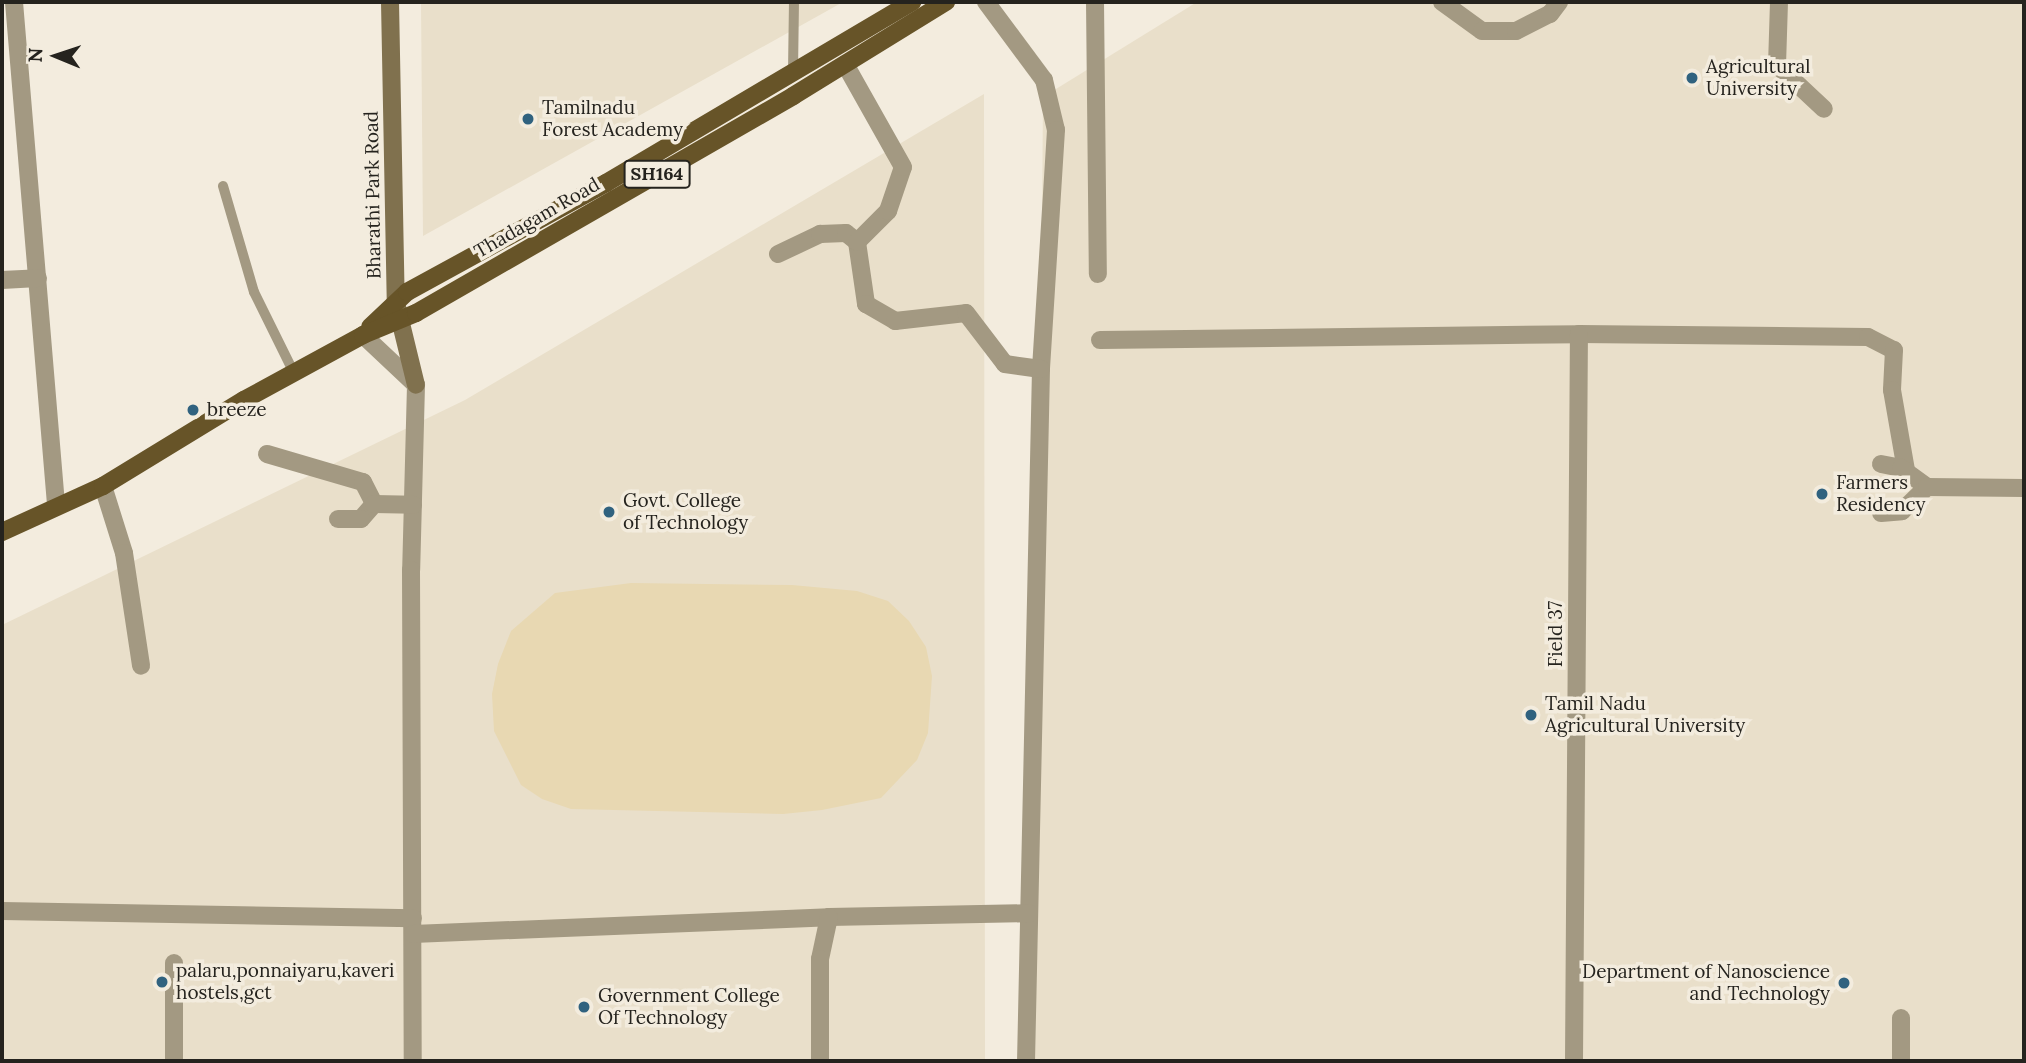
<!DOCTYPE html>
<html>
<head>
<meta charset="utf-8">
<style>
  body { margin:0 }
  #map { position:relative; width:2026px; height:1063px; overflow:hidden; background:#f3ecde; font-family:Lora,serif }
  div>[style] { position:absolute }
  .built>* { inset:0; background:#e9dfca }
  .green>* { inset:0; background:#e8d8b2 }
  .service>* { height:10px; margin:-5px; padding:0 5px; transform-origin:5px; border-radius:5px; background:#a39982 }
  .minor>* { height:18px; margin:-9px; padding:0 9px; transform-origin:9px; border-radius:9px; background:#a39982 }
  .secondary>* { height:18px; margin:-9px; padding:0 9px; transform-origin:9px; border-radius:9px; background:#80714e }
  .primary>* { height:18px; margin:-9px; padding:0 9px; transform-origin:9px; border-radius:9px; background:#675428 }
  .dots>* { width:19px; height:19px; translate:-50% -50%; box-sizing:border-box; border:4px solid #f3ecde; border-radius:50% }
  span { translate:-50% -50%; white-space:nowrap; text-align:center; line-height:1.15; -webkit-text-stroke:7px #f3ecde; paint-order:stroke }
  .shield-label span { padding:2px 5px; background:#f3ecde; border:2px solid; border-radius:5px; -webkit-text-stroke-width:0 }
  .shield-label { font-size:18px; color:#25231e; font-weight:700 }
  .poi-label { font-size:19px; color:#25231e }
  .left { translate:0 -50%; text-align:left }
  .right { translate:-100% -50%; text-align:right }
  .street-label { font-size:19px; color:#25231e }
  .frame { position:absolute; inset:0; border:4px solid #25231e; pointer-events:none }
  .north { position:absolute; left:21px; top:21px; width:70px; height:70px; -webkit-text-stroke:5px #f3ecde; paint-order:stroke; rotate:272deg; font-size:19px; font-weight:700; line-height:28px; text-align:center; color:#25231e }
  .north::after { content:''; display:block; margin:auto; width:24px; height:32px; background:#25231e; clip-path:polygon(50% 0,100% 100%,50% 72%,0 100%) }
</style>
</head>
<body>
<div id="map">
  <div class="built">
    <i style="clip-path:polygon(421px 2px,843px 2px,423px 236px)"></i>
    <i style="clip-path:polygon(1197px 2px,2024px 2px,2024px 1061px,1035px 1061px,1043px 97px)"></i>
    <i style="clip-path:polygon(984px 94px,985px 1061px,2px 1061px,2px 625px,465px 400px)"></i>
  </div>
  <div class="green">
    <i style="clip-path:polygon(631px 583px,792px 585px,857px 591px,888px 601px,909px 621px,926px 647px,932px 676px,928px 733px,917px 760px,881px 798px,822px 810px,783px 814px,571px 809px,542px 799px,521px 785px,494px 731px,492px 694px,498px 664px,511px 631px,555px 593px)"></i>
  </div>
  <div class="service">
    <i style="left:793px;top:72px;width:70px;rotate:-89.2deg"></i>
    <i style="left:223px;top:186px;width:110px;rotate:73.7deg"></i>
    <i style="left:254px;top:292px;width:90px;rotate:63.7deg"></i>
  </div>
  <div class="minor">
    <i style="left:14px;top:2px;width:504px;rotate:85.22deg"></i>
    <i style="left:986px;top:2px;width:97px;rotate:53.4deg"></i>
    <i style="left:1044px;top:80px;width:51px;rotate:76.5deg"></i>
    <i style="left:1056px;top:130px;width:239px;rotate:93.6deg"></i>
    <i style="left:1041px;top:369px;width:692px;rotate:91.24deg"></i>
    <i style="left:1095px;top:2px;width:272px;rotate:89.4deg"></i>
    <i style="left:1442px;top:2px;width:49px;rotate:35.9deg"></i>
    <i style="left:1482px;top:31px;width:34px"></i>
    <i style="left:1516px;top:31px;width:38px;rotate:-27deg"></i>
    <i style="left:1550px;top:14px;width:15px;rotate:-53deg"></i>
    <i style="left:1779px;top:2px;width:63px;rotate:91.8deg"></i>
    <i style="left:1777px;top:65px;width:64px;rotate:43.1deg"></i>
    <i style="left:857px;top:242px;width:63px;rotate:81.7deg"></i>
    <i style="left:866px;top:304px;width:34px;rotate:30deg"></i>
    <i style="left:895px;top:321px;width:71px;rotate:-6.4deg"></i>
    <i style="left:966px;top:313px;width:64px;rotate:52.6deg"></i>
    <i style="left:1005px;top:364px;width:36px;rotate:8deg"></i>
    <i style="left:778px;top:254px;width:47px;rotate:-25.5deg"></i>
    <i style="left:820px;top:234px;width:26px;rotate:-2deg"></i>
    <i style="left:846px;top:233px;width:14px;rotate:39deg"></i>
    <i style="left:857px;top:242px;width:44px;rotate:-45deg"></i>
    <i style="left:888px;top:211px;width:46px;rotate:-71.2deg"></i>
    <i style="left:903px;top:167px;width:118px;rotate:-119.4deg"></i>
    <i style="left:2px;top:280px;width:36px;rotate:-3deg"></i>
    <i style="left:363px;top:335px;width:73px;rotate:43.3deg"></i>
    <i style="left:416px;top:385px;width:185px;rotate:91.5deg"></i>
    <i style="left:411px;top:570px;width:491px;rotate:89.8deg"></i>
    <i style="left:1100px;top:340px;width:479px;rotate:-0.7deg"></i>
    <i style="left:1579px;top:334px;width:289px;rotate:0.6deg"></i>
    <i style="left:1868px;top:337px;width:29px;rotate:27deg"></i>
    <i style="left:1894px;top:350px;width:40px;rotate:92.9deg"></i>
    <i style="left:1892px;top:390px;width:81px;rotate:80.1deg"></i>
    <i style="left:267px;top:454px;width:100px;rotate:16.3deg"></i>
    <i style="left:363px;top:482px;width:25px;rotate:63deg"></i>
    <i style="left:374px;top:504px;width:20px;rotate:131deg"></i>
    <i style="left:361px;top:519px;width:23px;rotate:180deg"></i>
    <i style="left:1881px;top:464px;width:20px;rotate:11deg"></i>
    <i style="left:1901px;top:468px;width:32px;rotate:36deg"></i>
    <i style="left:103px;top:486px;width:70px;rotate:72.6deg"></i>
    <i style="left:124px;top:553px;width:114px;rotate:81.4deg"></i>
    <i style="left:374px;top:504px;width:39px;rotate:1deg"></i>
    <i style="left:1881px;top:513px;width:21px;rotate:-5deg"></i>
    <i style="left:1902px;top:511px;width:35px;rotate:-44deg"></i>
    <i style="left:1927px;top:487px;width:97px;rotate:0.6deg"></i>
    <i style="left:2px;top:911px;width:411px;rotate:1deg"></i>
    <i style="left:829px;top:917px;width:200px;rotate:-1.1deg"></i>
    <i style="left:413px;top:934px;width:416px;rotate:-2.3deg"></i>
    <i style="left:829px;top:917px;width:43px;rotate:102.1deg"></i>
    <i style="left:820px;top:959px;width:102px;rotate:90deg"></i>
    <i style="left:1901px;top:1018px;width:43px;rotate:90deg"></i>
    <i style="left:174px;top:1061px;width:98px;rotate:-90deg"></i>
    <i style="left:1574px;top:1061px;width:727px;rotate:-89.61deg"></i>
  </div>
  <div class="secondary">
    <i style="left:390px;top:2px;width:301px;rotate:88.9deg"></i>
    <i style="left:396px;top:303px;width:84px;rotate:76.3deg"></i>
  </div>
  <div class="primary">
    <i style="left:370px;top:327px;width:51px;rotate:-43.4deg"></i>
    <i style="left:407px;top:292px;width:227px;rotate:-28.7deg"></i>
    <i style="left:606px;top:183px;width:356px;rotate:-30.6deg"></i>
    <i style="left:2px;top:532px;width:111px;rotate:-24.5deg"></i>
    <i style="left:103px;top:486px;width:165px;rotate:-31.4deg"></i>
    <i style="left:244px;top:400px;width:136px;rotate:-28.6deg"></i>
    <i style="left:363px;top:335px;width:57px;rotate:-22.5deg"></i>
    <i style="left:416px;top:313px;width:435px;rotate:-29.9deg"></i>
    <i style="left:793px;top:96px;width:180px;rotate:-31.6deg"></i>
  </div>
  <div class="dots">
    <i style="left:1692px;top:78px;background:#30627f"></i>
    <i style="left:528px;top:119px;background:#30627f"></i>
    <i style="left:193px;top:410px;background:#30627f"></i>
    <i style="left:1822px;top:494px;background:#30627f"></i>
    <i style="left:609px;top:512px;background:#30627f"></i>
    <i style="left:1531px;top:715px;background:#30627f"></i>
    <i style="left:162px;top:982px;background:#30627f"></i>
    <i style="left:1844px;top:983px;background:#30627f"></i>
    <i style="left:584px;top:1007px;background:#30627f"></i>
  </div>
  <div class="shield-label">
    <span style="left:657px;top:174px">SH164</span>
  </div>
  <div class="poi-label">
    <span class="left" style="left:1706px;top:78px">Agricultural<br>University</span>
    <span class="left" style="left:542px;top:119px">Tamilnadu<br>Forest Academy</span>
    <span class="left" style="left:207px;top:410px">breeze</span>
    <span class="left" style="left:1836px;top:494px">Farmers<br>Residency</span>
    <span class="left" style="left:623px;top:512px">Govt. College<br>of Technology</span>
    <span class="left" style="left:1545px;top:715px">Tamil Nadu<br>Agricultural University</span>
    <span class="left" style="left:176px;top:982px">palaru,ponnaiyaru,kaveri<br>hostels,gct</span>
    <span class="right" style="left:1830px;top:983px">Department of Nanoscience<br>and Technology</span>
    <span class="left" style="left:598px;top:1007px">Government College<br>Of Technology</span>
  </div>
  <div class="street-label">
    <span style="left:373px;top:195px;rotate:-91deg">Bharathi Park Road</span>
    <span style="left:537px;top:218px;rotate:-30deg">Thadagam Road</span>
    <span style="left:1556px;top:634px;rotate:-90deg">Field 37</span>
  </div>
  <div class="frame"></div>
  <div class="north">N</div>
</div>
</body>
</html>
